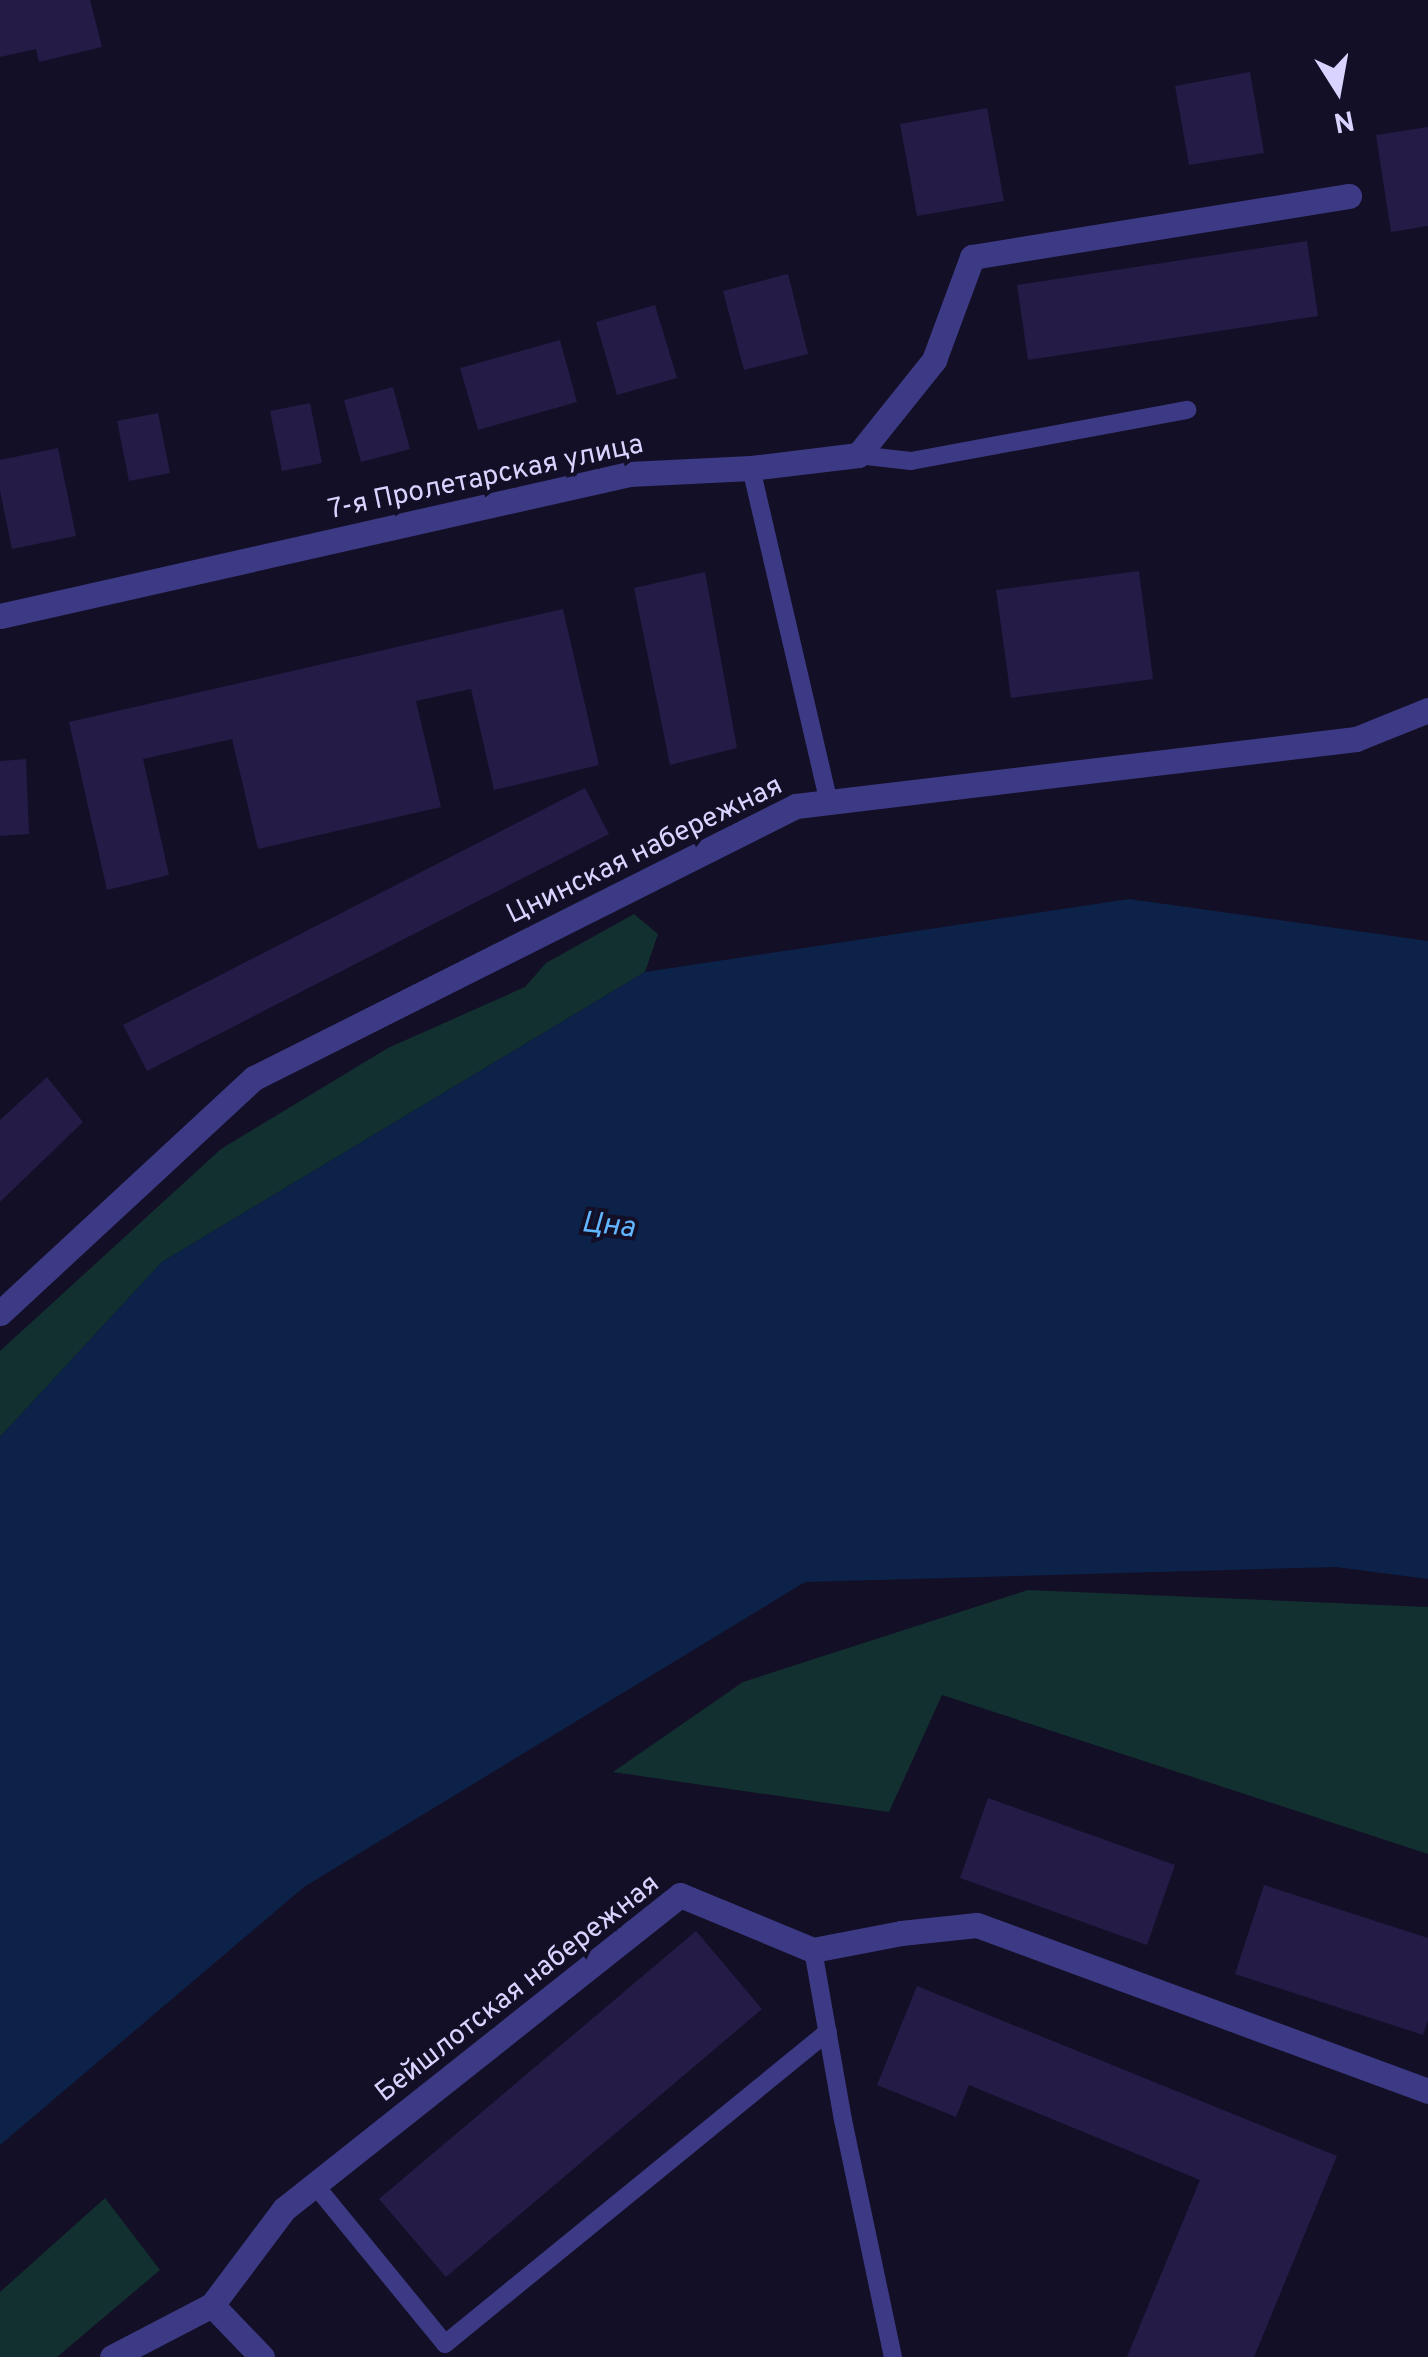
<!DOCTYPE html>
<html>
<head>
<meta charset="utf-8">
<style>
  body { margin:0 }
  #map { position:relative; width:1428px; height:2357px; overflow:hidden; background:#130f26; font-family:Overpass,sans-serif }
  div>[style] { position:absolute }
  .green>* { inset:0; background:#12302f }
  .water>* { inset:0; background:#0c2248 }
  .building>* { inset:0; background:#241b47 }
  .lane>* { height:18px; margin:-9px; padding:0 9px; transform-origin:9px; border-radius:9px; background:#3d3a85 }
  .street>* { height:25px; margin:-12.5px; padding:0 12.5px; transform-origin:12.5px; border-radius:12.5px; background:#3d3a85 }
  span { translate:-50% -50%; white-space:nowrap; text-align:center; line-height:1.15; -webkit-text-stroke:8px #130f26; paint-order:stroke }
  .street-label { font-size:28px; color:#d9d4ff }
  .water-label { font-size:30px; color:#62b6ff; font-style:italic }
  .north { position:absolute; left:1288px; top:40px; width:100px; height:100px; -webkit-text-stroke:8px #130f26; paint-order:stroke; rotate:169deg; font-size:28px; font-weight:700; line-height:40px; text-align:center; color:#d9d4ff }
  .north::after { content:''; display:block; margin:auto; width:35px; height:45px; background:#d9d4ff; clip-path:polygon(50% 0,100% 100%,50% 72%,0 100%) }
</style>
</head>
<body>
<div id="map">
  <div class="green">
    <i style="clip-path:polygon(634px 914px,658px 934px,645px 972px,162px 1262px,0 1437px,0 1351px,221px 1149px,388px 1048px,525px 987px,546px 963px)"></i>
    <i style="clip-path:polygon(1028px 1590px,1428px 1607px,1428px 1854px,942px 1695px,889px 1812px,613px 1772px,743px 1682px)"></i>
    <i style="clip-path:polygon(105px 2198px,160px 2270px,57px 2357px,0 2357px,0 2292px)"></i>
  </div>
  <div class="water">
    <i style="clip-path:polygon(1129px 899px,1428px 941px,1428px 1579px,1336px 1567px,805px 1582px,304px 1887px,0 2145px,0 1437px,162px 1262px,645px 972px)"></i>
  </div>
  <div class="building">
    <i style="clip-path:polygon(0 0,90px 0,102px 47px,39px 62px,36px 49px,0 57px)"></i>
    <i style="clip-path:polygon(1250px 72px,1264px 153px,1189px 165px,1175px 86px)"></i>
    <i style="clip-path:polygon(987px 108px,1004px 201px,917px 216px,900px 124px)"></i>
    <i style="clip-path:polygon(1428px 127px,1428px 226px,1391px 232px,1376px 135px)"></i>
    <i style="clip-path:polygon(1307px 241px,1318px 316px,1028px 360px,1017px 285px)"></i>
    <i style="clip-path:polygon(788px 274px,808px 354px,744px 370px,723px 291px)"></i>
    <i style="clip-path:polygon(655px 305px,677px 378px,617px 395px,596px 322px)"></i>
    <i style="clip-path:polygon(560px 340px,577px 402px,478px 430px,460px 368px)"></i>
    <i style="clip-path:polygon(393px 387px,410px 449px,361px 462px,344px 400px)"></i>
    <i style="clip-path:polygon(310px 403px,322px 463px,282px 471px,270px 411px)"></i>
    <i style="clip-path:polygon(158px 413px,170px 473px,129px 481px,117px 421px)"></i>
    <i style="clip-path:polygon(58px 448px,76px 536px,12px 549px,0 491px,0 460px)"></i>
    <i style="clip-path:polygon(1139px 571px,1153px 679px,1011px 698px,996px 590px)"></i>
    <i style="clip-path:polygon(705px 572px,737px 748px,670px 765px,634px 588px)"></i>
    <i style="clip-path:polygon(563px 609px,599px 765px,494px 790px,471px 689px,416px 701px,441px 807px,258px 849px,232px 739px,143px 759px,169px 875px,107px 890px,69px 722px)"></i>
    <i style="clip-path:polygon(26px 759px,29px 834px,0 836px,0 761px)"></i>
    <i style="clip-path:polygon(585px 788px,609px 834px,147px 1071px,123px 1025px)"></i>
    <i style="clip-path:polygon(47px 1077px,83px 1122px,0 1202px,0 1120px)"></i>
    <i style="clip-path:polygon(988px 1798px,1175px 1865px,1147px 1945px,960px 1878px)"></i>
    <i style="clip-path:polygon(1264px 1885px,1428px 1938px,1428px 2020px,1423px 2035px,1235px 1974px)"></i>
    <i style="clip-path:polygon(696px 1931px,762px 2009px,446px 2277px,379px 2199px)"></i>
    <i style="clip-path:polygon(917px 1986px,1337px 2156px,1254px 2357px,1127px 2357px,1200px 2180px,969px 2085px,956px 2117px,877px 2085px)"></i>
  </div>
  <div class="lane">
    <i style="left:858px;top:455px;width:53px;rotate:6.5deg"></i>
    <i style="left:911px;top:461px;width:281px;rotate:-10.5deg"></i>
    <i style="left:751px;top:468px;width:343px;rotate:76.9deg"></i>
    <i style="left:813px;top:1950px;width:173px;rotate:80deg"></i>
    <i style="left:843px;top:2120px;width:242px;rotate:78.1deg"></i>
    <i style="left:315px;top:2185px;width:205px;rotate:50.7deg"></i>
    <i style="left:445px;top:2344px;width:494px;rotate:-39.2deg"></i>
  </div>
  <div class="street">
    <i style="left:0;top:616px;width:645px;rotate:-12.72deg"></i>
    <i style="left:629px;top:474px;width:122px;rotate:-2.8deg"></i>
    <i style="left:751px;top:468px;width:108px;rotate:-6.9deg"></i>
    <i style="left:858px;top:455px;width:122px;rotate:-51.3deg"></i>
    <i style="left:934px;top:360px;width:110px;rotate:-69.7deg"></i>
    <i style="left:972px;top:257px;width:382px;rotate:-9.2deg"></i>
    <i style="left:0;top:1313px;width:346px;rotate:-42.8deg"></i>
    <i style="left:254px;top:1078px;width:606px;rotate:-26.65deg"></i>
    <i style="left:796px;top:806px;width:564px;rotate:-6.82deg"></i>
    <i style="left:1356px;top:739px;width:78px;rotate:-21.9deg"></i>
    <i style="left:212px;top:2305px;width:72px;rotate:46.1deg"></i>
    <i style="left:112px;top:2357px;width:113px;rotate:-27.5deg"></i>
    <i style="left:212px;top:2305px;width:120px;rotate:-53.1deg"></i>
    <i style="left:284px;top:2209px;width:505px;rotate:-38.41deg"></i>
    <i style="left:680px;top:1895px;width:144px;rotate:22.5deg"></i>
    <i style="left:813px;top:1950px;width:90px;rotate:-10.9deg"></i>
    <i style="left:901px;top:1933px;width:76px;rotate:-6deg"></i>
    <i style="left:977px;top:1925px;width:481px;rotate:20.2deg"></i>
  </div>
  <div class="street-label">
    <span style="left:486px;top:478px;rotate:-12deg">7-я Пролетарская улица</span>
    <span style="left:645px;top:851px;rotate:-26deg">Цнинская набережная</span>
    <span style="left:518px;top:1989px;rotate:-38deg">Бейшлотская набережная</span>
  </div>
  <div class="water-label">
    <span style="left:608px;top:1227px;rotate:6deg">Цна</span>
  </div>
  <div class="north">N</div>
</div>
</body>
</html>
